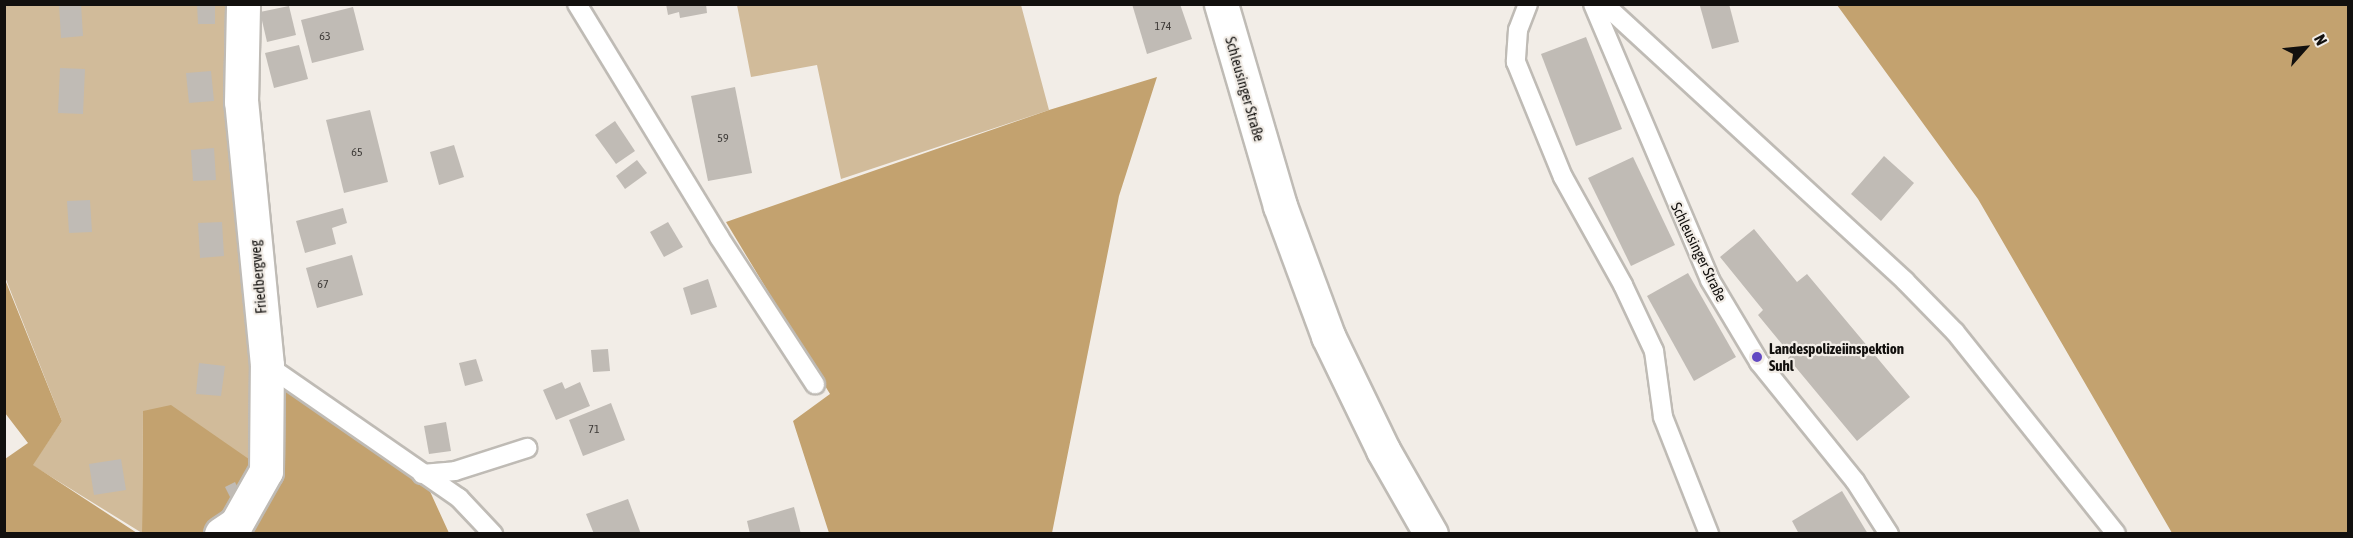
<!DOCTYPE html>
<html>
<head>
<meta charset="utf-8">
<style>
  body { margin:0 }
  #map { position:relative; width:2353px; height:538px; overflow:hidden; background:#f2ede7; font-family:"Asap Condensed",sans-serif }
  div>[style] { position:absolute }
  .green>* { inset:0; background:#d1bb9a }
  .forest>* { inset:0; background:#c3a26f }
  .building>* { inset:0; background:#c0bbb5 }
  .roads { filter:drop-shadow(2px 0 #bfbbb5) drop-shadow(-2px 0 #bfbbb5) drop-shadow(0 2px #bfbbb5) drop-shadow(0 -2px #bfbbb5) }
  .service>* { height:18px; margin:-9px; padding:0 9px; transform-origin:9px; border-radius:9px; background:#fff }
  .minor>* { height:33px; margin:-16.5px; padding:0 16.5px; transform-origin:16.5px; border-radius:16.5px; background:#fff }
  .secondary>* { height:33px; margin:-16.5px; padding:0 16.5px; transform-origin:16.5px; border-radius:16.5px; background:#fff }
  .dots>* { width:16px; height:16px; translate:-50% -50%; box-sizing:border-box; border:3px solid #f2ede7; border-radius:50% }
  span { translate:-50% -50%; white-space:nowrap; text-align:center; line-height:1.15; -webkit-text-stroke:4.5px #f2ede7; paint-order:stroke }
  .number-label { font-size:12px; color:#3e3b38 }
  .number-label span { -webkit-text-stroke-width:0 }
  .street-label { font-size:15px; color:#12100e }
  .poi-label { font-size:15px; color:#12100e; font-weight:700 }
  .left { translate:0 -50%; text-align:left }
  .frame { position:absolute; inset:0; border:6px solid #12100e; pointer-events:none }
  .north { position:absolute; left:2275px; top:18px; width:60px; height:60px; -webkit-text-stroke:4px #f2ede7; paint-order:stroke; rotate:63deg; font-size:16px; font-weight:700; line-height:24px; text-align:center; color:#12100e }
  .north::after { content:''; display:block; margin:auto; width:21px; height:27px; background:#12100e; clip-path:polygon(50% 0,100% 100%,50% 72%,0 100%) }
</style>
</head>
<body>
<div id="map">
  <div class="green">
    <i style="clip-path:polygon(5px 5px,243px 5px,266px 471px,143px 411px,142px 533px,32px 465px,62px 421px,5px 277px)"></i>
    <i style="clip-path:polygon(737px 5px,1021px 5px,1049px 110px,841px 179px,817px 65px,751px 77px)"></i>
  </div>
  <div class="forest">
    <i style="clip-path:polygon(1837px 5px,2348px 5px,2348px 533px,2172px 533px,1978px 199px)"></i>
    <i style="clip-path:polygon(1157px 77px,1119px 196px,1052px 533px,829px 533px,793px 421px,830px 394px,726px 222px,1049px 110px)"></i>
    <i style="clip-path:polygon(4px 277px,62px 421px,33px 465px,137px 533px,5px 533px,5px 459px,28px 443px,5px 413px)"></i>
    <i style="clip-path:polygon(267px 365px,422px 474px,449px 533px,142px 534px,143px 411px,171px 405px,266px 471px)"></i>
  </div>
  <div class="building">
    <i style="clip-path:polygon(59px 4px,81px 4px,83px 36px,61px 38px)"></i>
    <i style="clip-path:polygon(197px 4px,215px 4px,215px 24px,198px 24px)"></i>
    <i style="clip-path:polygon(666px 4px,706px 4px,707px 13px,680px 18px,679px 12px,668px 15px)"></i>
    <i style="clip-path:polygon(1132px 4px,1180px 4px,1192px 39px,1147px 54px)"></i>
    <i style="clip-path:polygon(1729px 4px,1739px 42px,1712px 49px,1700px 6px)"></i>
    <i style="clip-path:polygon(289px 6px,296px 35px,267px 42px,260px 12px)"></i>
    <i style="clip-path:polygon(353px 7px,364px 50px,312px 63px,301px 20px)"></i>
    <i style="clip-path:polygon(1586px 37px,1622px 129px,1576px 146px,1541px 54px)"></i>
    <i style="clip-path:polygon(299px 45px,308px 79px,274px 88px,265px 53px)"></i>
    <i style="clip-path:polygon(60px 68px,85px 69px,83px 114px,58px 113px)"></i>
    <i style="clip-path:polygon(211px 71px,214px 101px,189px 103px,186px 73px)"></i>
    <i style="clip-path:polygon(735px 87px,752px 173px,708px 181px,691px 96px)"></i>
    <i style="clip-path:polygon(370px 110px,388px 182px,344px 193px,326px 120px)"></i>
    <i style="clip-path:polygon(615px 121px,635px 151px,616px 164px,595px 135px)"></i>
    <i style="clip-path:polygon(454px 145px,464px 177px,439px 185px,430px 152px)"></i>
    <i style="clip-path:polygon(214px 148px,216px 180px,193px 181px,191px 150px)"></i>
    <i style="clip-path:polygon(1884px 156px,1914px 183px,1881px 221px,1851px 194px)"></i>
    <i style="clip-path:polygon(1633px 157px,1675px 245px,1631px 266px,1588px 178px)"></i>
    <i style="clip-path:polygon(637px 160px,647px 173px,625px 189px,616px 176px)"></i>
    <i style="clip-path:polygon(90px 200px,92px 232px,69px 233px,67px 201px)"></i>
    <i style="clip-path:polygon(343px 208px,347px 223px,332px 228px,336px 244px,305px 253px,296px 221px)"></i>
    <i style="clip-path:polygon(222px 222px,224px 256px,200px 258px,198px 223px)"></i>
    <i style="clip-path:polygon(668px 222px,683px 247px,664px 257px,650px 232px)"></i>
    <i style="clip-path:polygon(1754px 229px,1797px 282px,1807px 274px,1910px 397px,1857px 441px,1788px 358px,1791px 355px,1758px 315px,1763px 310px,1720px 257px)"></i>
    <i style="clip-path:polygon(352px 255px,363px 295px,317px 308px,306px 268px)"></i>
    <i style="clip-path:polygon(1688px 273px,1736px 357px,1694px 381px,1647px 296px)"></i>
    <i style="clip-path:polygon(708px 279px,717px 307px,691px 315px,683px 288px)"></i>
    <i style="clip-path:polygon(608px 349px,610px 371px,593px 372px,591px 350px)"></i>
    <i style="clip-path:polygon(476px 359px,483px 381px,465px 386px,459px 363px)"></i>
    <i style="clip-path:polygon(199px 363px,225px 366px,221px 396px,196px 394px)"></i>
    <i style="clip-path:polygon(562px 382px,565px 389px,580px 382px,590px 406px,556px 420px,543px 390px)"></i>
    <i style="clip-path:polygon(611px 403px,625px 440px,583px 456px,569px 420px)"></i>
    <i style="clip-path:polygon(446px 422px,451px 451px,429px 454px,424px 426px)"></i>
    <i style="clip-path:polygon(121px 459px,126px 490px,94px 495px,89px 464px)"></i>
    <i style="clip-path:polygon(235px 482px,240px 492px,230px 497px,225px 487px)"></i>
    <i style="clip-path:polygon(1842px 491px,1868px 534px,1799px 534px,1792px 521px)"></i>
    <i style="clip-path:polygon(628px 499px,641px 534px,594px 534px,586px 514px)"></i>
    <i style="clip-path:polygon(794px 507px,801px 534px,750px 534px,747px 521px)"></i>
  </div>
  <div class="roads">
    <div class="service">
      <i style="left:577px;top:4px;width:273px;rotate:58.6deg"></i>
      <i style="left:719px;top:237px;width:176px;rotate:56.9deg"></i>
      <i style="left:1528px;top:4px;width:28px;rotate:111deg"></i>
      <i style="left:1518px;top:30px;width:32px;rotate:94deg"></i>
      <i style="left:1516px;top:62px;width:124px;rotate:67.8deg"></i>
      <i style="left:1563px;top:177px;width:124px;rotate:60.9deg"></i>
      <i style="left:1623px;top:285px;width:73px;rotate:64.8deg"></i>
      <i style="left:1654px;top:351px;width:67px;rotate:82.2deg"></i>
      <i style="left:1663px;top:417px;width:126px;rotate:68.5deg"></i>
      <i style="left:1593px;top:4px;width:300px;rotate:67deg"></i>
      <i style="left:1710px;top:280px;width:96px;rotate:59.1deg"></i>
      <i style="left:1759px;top:362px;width:153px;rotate:51.1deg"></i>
      <i style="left:1855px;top:481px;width:63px;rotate:57.3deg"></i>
      <i style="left:1604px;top:4px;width:409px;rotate:42.6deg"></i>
      <i style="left:1905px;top:281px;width:71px;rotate:45.6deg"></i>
      <i style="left:1955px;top:332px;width:258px;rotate:51.4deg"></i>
      <i style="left:267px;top:365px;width:234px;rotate:34.7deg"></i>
      <i style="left:459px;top:498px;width:50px;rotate:46.6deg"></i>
      <i style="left:422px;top:474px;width:33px;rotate:-5deg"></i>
      <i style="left:455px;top:471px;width:76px;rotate:-17.7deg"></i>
    </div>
    <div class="minor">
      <i style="left:221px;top:534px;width:18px;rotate:-34deg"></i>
      <i style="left:236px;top:524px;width:61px;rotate:-60.5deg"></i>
      <i style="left:266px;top:471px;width:106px;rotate:-89.5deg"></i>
      <i style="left:267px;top:365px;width:264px;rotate:-95.6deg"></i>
      <i style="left:241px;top:102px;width:98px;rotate:-88.8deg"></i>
    </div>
    <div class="secondary">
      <i style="left:1221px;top:4px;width:210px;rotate:73.7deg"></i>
      <i style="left:1280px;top:206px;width:139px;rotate:69.7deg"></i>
      <i style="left:1328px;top:336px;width:127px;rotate:64.2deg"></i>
      <i style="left:1383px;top:450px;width:97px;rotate:60.3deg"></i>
    </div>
  </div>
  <div class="dots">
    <i style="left:1757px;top:357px;background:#6249c2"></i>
  </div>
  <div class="number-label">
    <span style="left:1163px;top:27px">174</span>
    <span style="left:325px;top:37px">63</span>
    <span style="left:723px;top:139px">59</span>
    <span style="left:357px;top:153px">65</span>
    <span style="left:323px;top:285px">67</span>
    <span style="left:594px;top:430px">71</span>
  </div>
  <div class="street-label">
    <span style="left:1245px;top:89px;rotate:74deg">Schleusinger Straße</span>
    <span style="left:1699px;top:252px;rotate:64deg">Schleusinger Straße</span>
    <span style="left:258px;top:277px;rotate:-95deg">Friedbergweg</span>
  </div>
  <div class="poi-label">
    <span class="left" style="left:1769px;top:357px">Landespolizeiinspektion<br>Suhl</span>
  </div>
  <div class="frame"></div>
  <div class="north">N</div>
</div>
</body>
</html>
